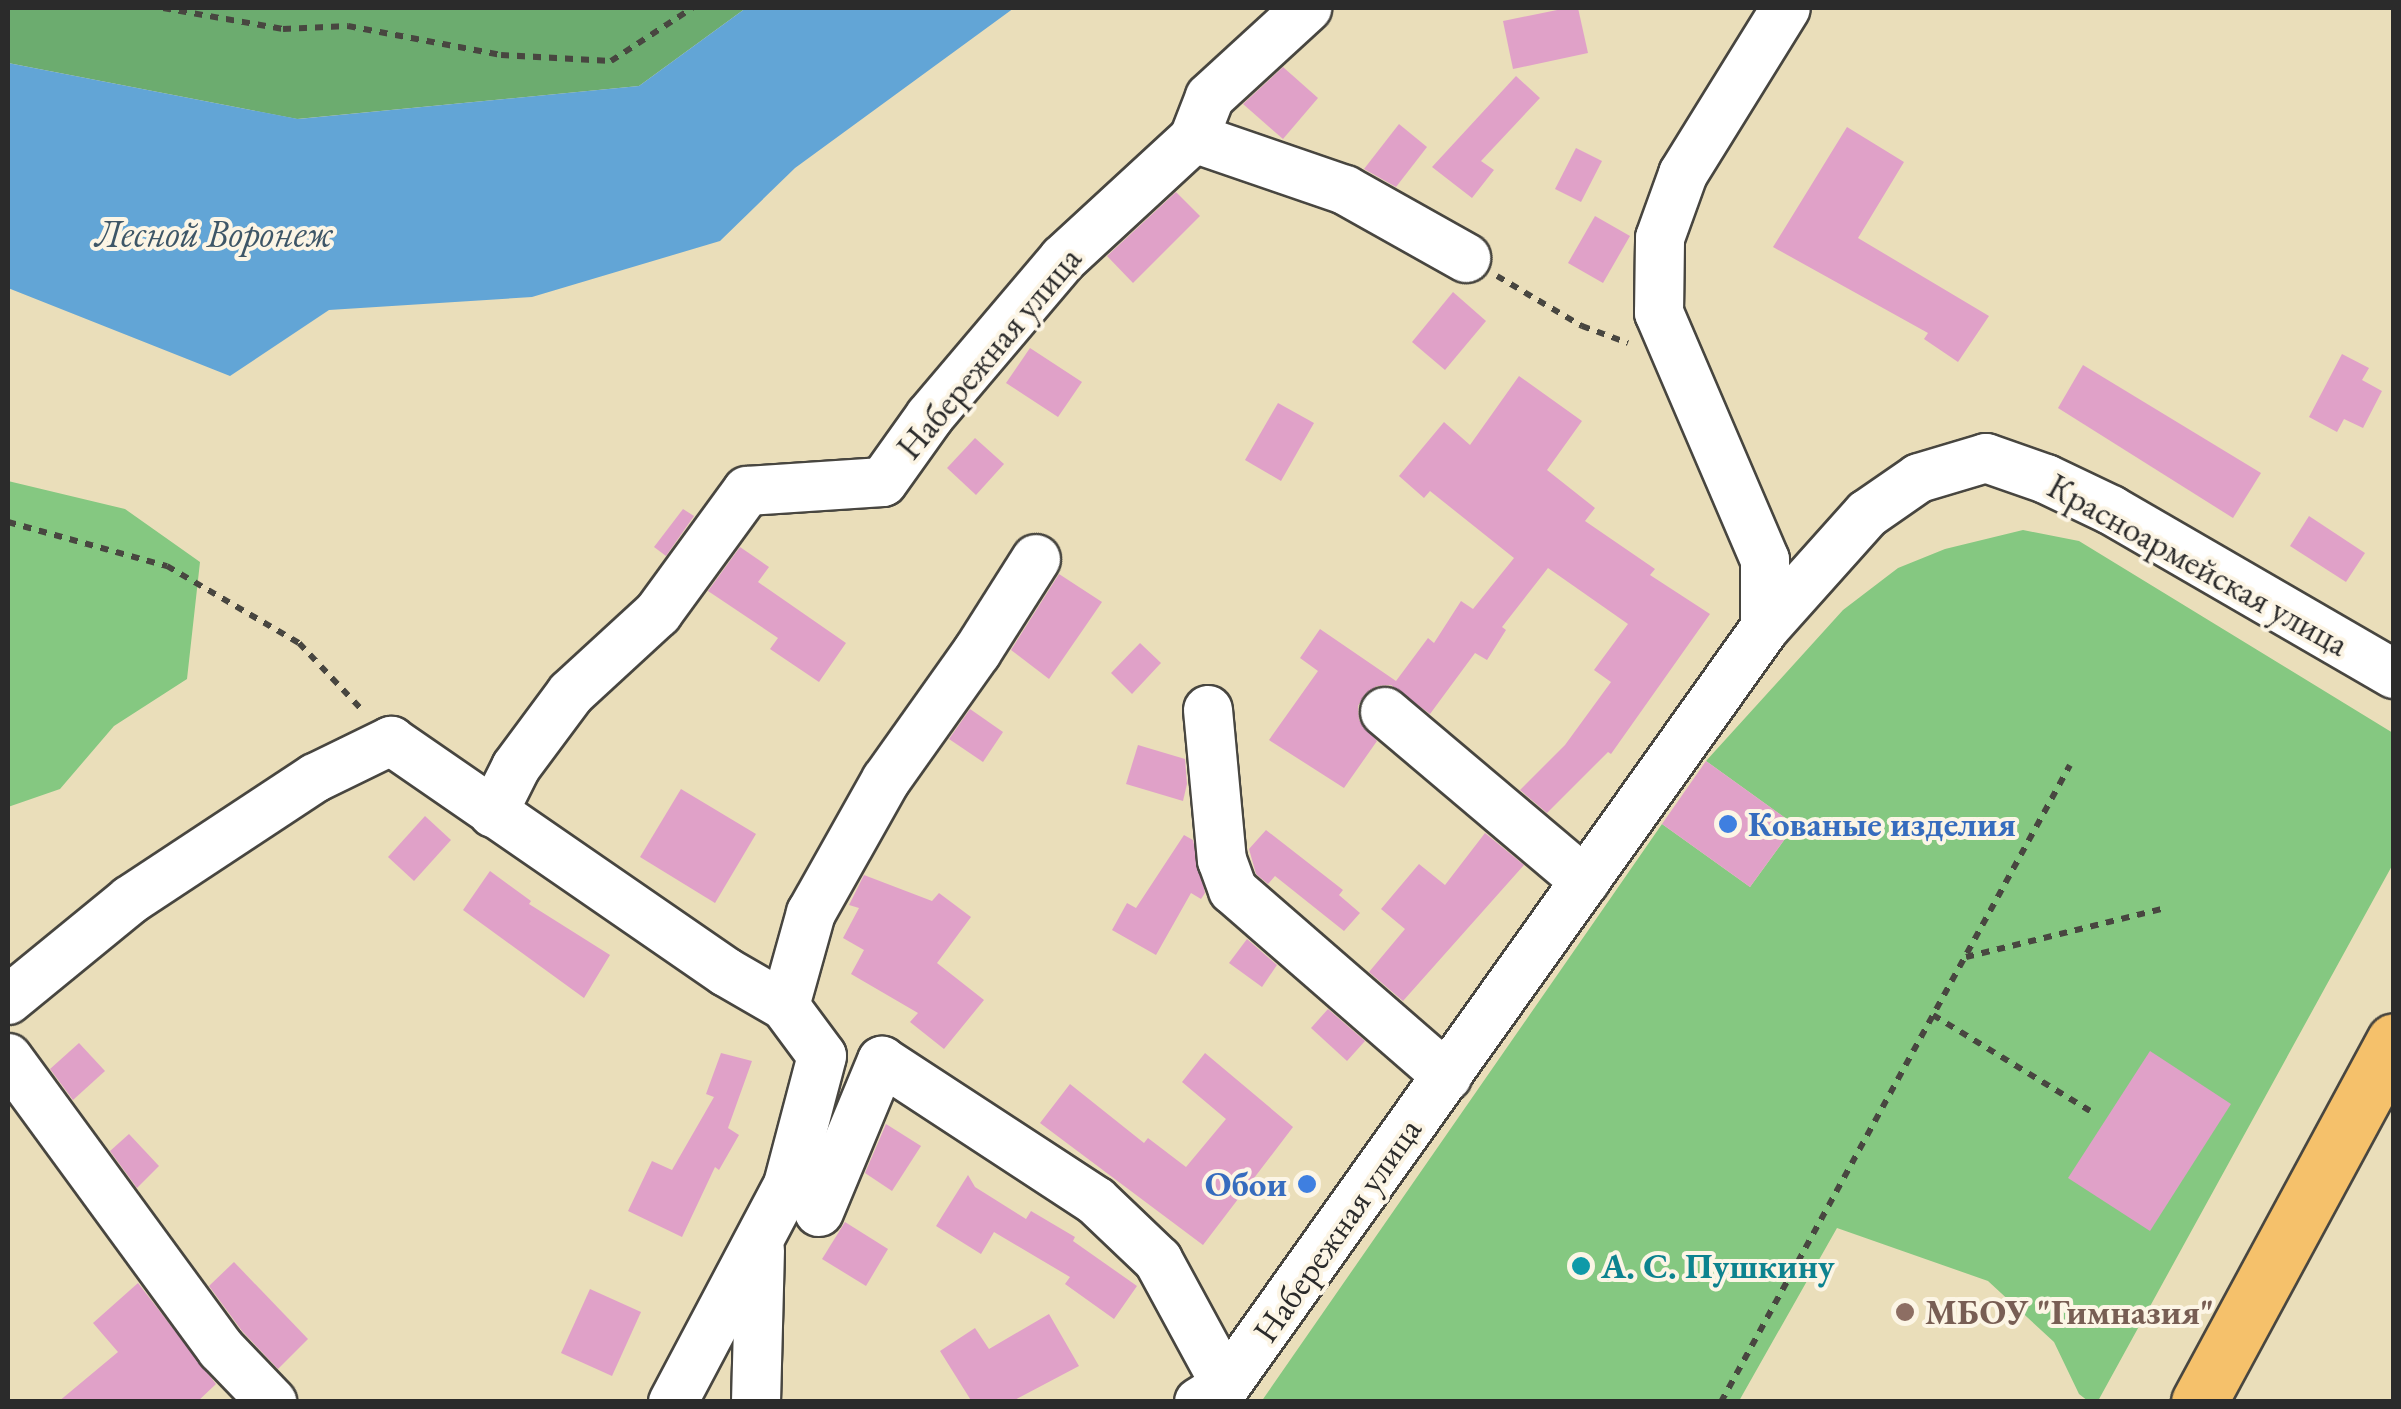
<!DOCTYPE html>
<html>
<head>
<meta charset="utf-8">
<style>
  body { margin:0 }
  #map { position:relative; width:2401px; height:1409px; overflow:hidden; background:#eadeba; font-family:"EB Garamond",serif }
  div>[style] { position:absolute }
  .green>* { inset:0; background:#85c881 }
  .forest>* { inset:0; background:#6cac6f }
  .water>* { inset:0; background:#62a5d6 }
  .building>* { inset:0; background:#e0a1c8 }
  .path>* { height:6px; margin-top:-3px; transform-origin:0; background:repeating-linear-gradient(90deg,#484640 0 8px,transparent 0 16px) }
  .roads { filter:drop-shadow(2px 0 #484640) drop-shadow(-2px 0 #484640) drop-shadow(0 2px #484640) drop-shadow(0 -2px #484640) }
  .minor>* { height:48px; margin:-24px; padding:0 24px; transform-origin:24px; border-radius:24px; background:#fff }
  .major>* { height:55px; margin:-27.5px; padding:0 27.5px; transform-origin:27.5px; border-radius:27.5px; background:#f5c16b }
  .dots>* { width:28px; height:28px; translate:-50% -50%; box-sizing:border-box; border:5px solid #fcf5e5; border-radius:50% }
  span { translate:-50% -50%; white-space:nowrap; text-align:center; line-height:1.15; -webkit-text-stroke:8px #fcf5e5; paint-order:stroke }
  .street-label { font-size:35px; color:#2b2b2b }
  .shop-label { font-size:35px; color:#366cbe; font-weight:700 }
  .left { translate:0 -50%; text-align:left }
  .right { translate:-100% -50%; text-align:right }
  .culture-label { font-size:35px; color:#0d838f; font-weight:700 }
  .education-label { font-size:35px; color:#785e54; font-weight:700 }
  .water-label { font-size:38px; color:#3e5667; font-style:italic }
  .frame { position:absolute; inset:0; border:10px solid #2b2b2b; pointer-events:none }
</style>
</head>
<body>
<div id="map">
  <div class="green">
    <i style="clip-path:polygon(8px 481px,125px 509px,200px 562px,187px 679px,114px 726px,60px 789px,8px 807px)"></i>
    <i style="clip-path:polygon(2023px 530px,2079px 541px,2393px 733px,2393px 864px,2098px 1401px,2088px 1401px,2079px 1394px,2054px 1342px,1988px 1281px,1837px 1228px,1739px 1401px,1261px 1402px,1662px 824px,1750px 887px,1795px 825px,1706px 761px,1843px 610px,1898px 568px,1945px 549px)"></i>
  </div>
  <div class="forest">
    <i style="clip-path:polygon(8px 8px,746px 8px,639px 86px,297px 119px,8px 63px)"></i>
  </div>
  <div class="water">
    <i style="clip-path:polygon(746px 8px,1014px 8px,795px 168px,720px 241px,532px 297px,329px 310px,230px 376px,8px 288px,8px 63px,298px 119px,639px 86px)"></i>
  </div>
  <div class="building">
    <i style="clip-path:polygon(1567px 8px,1578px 8px,1588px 53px,1513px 69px,1503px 21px)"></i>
    <i style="clip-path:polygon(1283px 67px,1318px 98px,1283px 139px,1243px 104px)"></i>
    <i style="clip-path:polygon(1516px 76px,1540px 98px,1481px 161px,1494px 170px,1472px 198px,1432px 167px)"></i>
    <i style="clip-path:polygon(1399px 124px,1427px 147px,1396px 187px,1364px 169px)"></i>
    <i style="clip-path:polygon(1847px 127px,1904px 162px,1858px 238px,1989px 316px,1958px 362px,1924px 339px,1928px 333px,1773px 247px)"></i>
    <i style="clip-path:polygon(1576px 148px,1602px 161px,1581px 202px,1555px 189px)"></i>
    <i style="clip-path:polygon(1176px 192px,1200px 216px,1133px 283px,1107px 256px)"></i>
    <i style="clip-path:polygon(1595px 216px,1630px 236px,1603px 283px,1568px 263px)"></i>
    <i style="clip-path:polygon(1453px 292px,1486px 321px,1445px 370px,1412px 342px)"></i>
    <i style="clip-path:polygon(1030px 348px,1082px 382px,1058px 417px,1006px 383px)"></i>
    <i style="clip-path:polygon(2342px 354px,2369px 368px,2362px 380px,2382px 391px,2363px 428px,2344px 419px,2337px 432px,2309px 417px)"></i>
    <i style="clip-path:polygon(2083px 365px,2261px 473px,2233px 518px,2058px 408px)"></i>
    <i style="clip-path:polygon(1519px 376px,1582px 421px,1547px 470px,1595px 508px,1585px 521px,1655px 569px,1650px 575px,1710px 614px,1611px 754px,1608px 752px,1547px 813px,1520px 790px,1565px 745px,1611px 682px,1594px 670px,1628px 624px,1548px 568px,1502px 627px,1506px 630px,1487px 660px,1475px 653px,1430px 714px,1391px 685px,1377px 686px,1365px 694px,1358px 706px,1359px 720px,1377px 741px,1344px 788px,1269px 740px,1318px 671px,1300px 658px,1320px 629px,1396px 681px,1428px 638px,1434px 643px,1461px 601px,1473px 609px,1514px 558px,1430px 491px,1424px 498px,1399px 476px,1444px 422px,1470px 445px)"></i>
    <i style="clip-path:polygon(1278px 403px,1314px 423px,1281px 481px,1245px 460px)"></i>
    <i style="clip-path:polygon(975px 438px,1004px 464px,976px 495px,947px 468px)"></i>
    <i style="clip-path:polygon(683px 509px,694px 516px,666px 556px,654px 547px)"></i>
    <i style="clip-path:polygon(2309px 516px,2365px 553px,2346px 582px,2290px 546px)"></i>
    <i style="clip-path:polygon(740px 547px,769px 567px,758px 582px,846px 643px,819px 682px,770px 649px,778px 638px,708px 591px)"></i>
    <i style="clip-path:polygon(1059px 574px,1102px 602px,1049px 679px,1011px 650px)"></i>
    <i style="clip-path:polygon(1140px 643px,1161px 663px,1132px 694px,1111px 673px)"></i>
    <i style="clip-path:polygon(970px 709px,1003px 732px,983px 762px,949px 739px)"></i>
    <i style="clip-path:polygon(1138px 745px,1185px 759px,1187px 784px,1183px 801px,1126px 784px)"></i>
    <i style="clip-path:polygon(1706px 761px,1795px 825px,1750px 887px,1662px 824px)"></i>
    <i style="clip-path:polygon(681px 789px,756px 834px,715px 903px,640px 857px)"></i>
    <i style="clip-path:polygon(425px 816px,451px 840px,414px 881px,388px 857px)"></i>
    <i style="clip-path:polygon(1266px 830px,1343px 890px,1339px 895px,1360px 913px,1344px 931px,1275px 876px,1268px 884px,1256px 874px,1249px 849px)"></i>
    <i style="clip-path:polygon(1485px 833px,1524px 865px,1403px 1001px,1369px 972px,1405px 929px,1381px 909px,1419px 864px,1445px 885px)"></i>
    <i style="clip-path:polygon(1184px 835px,1193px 840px,1205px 893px,1201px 899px,1191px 893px,1156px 955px,1112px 930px,1127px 903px,1136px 908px)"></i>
    <i style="clip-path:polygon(490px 871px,531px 901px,529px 904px,610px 955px,584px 998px,463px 910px)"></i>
    <i style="clip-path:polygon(864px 875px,932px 901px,939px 893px,971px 917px,937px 963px,984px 1000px,944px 1049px,910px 1022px,918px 1013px,851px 974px,864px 950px,843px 938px,859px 908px,849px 905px)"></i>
    <i style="clip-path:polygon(1247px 939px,1277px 965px,1262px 987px,1229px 963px)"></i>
    <i style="clip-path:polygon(1328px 1009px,1365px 1041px,1347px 1061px,1311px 1028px)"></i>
    <i style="clip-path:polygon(79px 1043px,105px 1071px,73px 1100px,50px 1069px)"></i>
    <i style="clip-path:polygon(2150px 1051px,2231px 1104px,2150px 1231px,2068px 1178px)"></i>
    <i style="clip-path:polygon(721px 1053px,752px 1061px,728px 1128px,739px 1135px,719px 1170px,715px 1167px,682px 1237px,628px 1211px,652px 1161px,672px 1170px,714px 1097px,706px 1094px)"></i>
    <i style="clip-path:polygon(1205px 1053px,1293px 1127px,1203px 1245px,1040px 1123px,1070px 1084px,1144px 1143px,1148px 1138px,1186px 1167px,1226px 1119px,1182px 1082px)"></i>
    <i style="clip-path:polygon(886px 1124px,921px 1146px,892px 1191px,865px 1173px)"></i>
    <i style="clip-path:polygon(129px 1134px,159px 1166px,137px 1188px,110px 1151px)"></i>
    <i style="clip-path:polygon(968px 1175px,975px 1187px,1026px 1219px,1031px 1211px,1075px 1237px,1073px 1241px,1137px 1286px,1114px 1319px,1065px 1284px,1070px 1277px,994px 1232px,981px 1254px,936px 1226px)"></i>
    <i style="clip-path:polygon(845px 1222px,888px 1249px,866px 1286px,822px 1259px)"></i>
    <i style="clip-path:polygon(234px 1262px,308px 1339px,278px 1369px,242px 1331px,209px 1286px)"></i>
    <i style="clip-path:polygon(138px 1283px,216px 1384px,197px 1402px,58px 1402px,118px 1352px,93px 1323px)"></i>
    <i style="clip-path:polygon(590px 1289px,641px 1312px,612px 1376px,561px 1353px)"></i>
    <i style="clip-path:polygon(1049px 1314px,1079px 1366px,1011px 1402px,972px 1402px,940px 1351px,975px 1328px,989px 1349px)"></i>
  </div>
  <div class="path">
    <i style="left:163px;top:8px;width:122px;rotate:9.9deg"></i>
    <i style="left:283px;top:29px;width:65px;rotate:-2.6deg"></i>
    <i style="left:348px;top:26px;width:156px;rotate:10.7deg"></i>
    <i style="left:501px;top:55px;width:110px;rotate:3.1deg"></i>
    <i style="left:611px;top:61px;width:97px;rotate:-33.2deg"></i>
    <i style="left:1497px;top:276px;width:99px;rotate:30.5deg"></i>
    <i style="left:1582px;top:326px;width:49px;rotate:20.3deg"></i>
    <i style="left:8px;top:522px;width:165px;rotate:15.5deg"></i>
    <i style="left:167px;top:566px;width:153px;rotate:30.3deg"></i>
    <i style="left:299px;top:643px;width:93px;rotate:46.7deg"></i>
    <i style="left:1966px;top:957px;width:206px;rotate:-13.8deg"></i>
    <i style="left:1933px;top:1015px;width:184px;rotate:31.4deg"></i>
    <i style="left:1721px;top:1402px;width:726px;rotate:-61.28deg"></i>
  </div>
  <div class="roads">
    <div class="minor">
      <i style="left:1194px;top:138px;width:160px;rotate:19deg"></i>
      <i style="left:1345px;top:190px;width:139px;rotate:29.3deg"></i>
      <i style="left:1765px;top:628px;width:68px;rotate:-90deg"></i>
      <i style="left:1765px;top:560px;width:269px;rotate:-113.2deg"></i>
      <i style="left:1659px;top:313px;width:75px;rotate:-89.2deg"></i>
      <i style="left:1660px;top:238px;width:68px;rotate:-70.2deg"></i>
      <i style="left:1683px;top:174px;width:195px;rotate:-58.2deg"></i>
      <i style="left:1208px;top:710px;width:151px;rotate:84.7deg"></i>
      <i style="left:1222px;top:860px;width:32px;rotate:70deg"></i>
      <i style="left:1233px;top:890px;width:284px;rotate:41deg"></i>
      <i style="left:1385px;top:712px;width:262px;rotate:40.2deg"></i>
      <i style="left:493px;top:813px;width:51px;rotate:-63.4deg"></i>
      <i style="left:516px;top:767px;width:92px;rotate:-53.4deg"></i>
      <i style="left:571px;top:693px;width:118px;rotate:-42.6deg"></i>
      <i style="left:658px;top:613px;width:151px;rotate:-53.9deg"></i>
      <i style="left:747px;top:491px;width:136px;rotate:-3.8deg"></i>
      <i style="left:883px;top:482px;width:81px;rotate:-54.5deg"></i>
      <i style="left:930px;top:416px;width:206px;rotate:-49.7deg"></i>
      <i style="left:1063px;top:259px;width:178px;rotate:-42.7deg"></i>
      <i style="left:1194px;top:138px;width:44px;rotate:-68.7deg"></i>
      <i style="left:1210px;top:97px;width:132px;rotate:-42.5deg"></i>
      <i style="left:8px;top:1000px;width:158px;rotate:-39.3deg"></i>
      <i style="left:130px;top:900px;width:222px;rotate:-33.4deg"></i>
      <i style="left:315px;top:778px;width:85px;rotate:-26deg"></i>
      <i style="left:391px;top:741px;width:407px;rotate:34.6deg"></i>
      <i style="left:726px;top:972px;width:68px;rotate:30deg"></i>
      <i style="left:785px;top:1006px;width:62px;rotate:53.5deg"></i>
      <i style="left:822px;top:1056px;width:133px;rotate:104.8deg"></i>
      <i style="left:788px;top:1185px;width:246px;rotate:117.9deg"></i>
      <i style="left:785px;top:1006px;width:97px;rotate:-74.4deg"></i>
      <i style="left:811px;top:913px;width:153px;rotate:-60.6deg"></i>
      <i style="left:886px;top:780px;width:157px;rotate:-54.6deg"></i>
      <i style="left:977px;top:652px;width:110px;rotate:-57.6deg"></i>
      <i style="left:8px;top:1058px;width:361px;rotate:53.8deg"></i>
      <i style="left:221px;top:1349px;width:74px;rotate:46.1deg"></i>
      <i style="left:819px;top:1212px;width:164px;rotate:-67.4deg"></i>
      <i style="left:882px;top:1061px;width:256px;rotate:33.2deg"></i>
      <i style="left:1096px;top:1201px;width:86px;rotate:43.6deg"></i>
      <i style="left:1158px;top:1260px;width:142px;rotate:61.5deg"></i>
      <i style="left:756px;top:1402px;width:152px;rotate:-88.5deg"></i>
      <i style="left:1199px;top:1402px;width:32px;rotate:-32deg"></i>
      <i style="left:1226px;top:1385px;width:929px;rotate:-54.55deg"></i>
      <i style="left:1765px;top:628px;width:153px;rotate:-48.2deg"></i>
      <i style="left:1867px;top:514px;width:63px;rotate:-34.7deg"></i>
      <i style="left:1919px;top:478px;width:70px;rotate:-16.6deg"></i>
      <i style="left:1986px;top:458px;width:64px;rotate:19.3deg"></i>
      <i style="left:2046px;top:479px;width:72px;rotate:25.5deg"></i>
      <i style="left:2111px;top:510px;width:327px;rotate:30.1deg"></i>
    </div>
    <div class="major">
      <i style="left:2199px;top:1402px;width:410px;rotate:-61.6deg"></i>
    </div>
  </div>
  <div class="dots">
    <i style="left:1728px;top:824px;background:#3f7fe0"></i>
    <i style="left:1307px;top:1184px;background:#3f7fe0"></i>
    <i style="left:1581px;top:1266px;background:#0f9aa8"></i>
    <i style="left:1905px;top:1312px;background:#8d6e63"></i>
  </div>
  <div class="street-label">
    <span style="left:989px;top:353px;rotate:-50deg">Набережная улица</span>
    <span style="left:2198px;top:565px;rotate:29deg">Красноармейская улица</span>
    <span style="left:1337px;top:1230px;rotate:-55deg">Набережная улица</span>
  </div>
  <div class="shop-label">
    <span class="left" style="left:1748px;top:824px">Кованые изделия</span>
    <span class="right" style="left:1287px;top:1184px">Обои</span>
  </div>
  <div class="culture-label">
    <span class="left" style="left:1601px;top:1266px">А. С. Пушкину</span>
  </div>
  <div class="education-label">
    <span class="left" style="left:1925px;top:1312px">МБОУ "Гимназия"</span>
  </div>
  <div class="water-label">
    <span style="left:214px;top:233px">Лесной Воронеж</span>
  </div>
  <div class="frame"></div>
</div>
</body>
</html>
